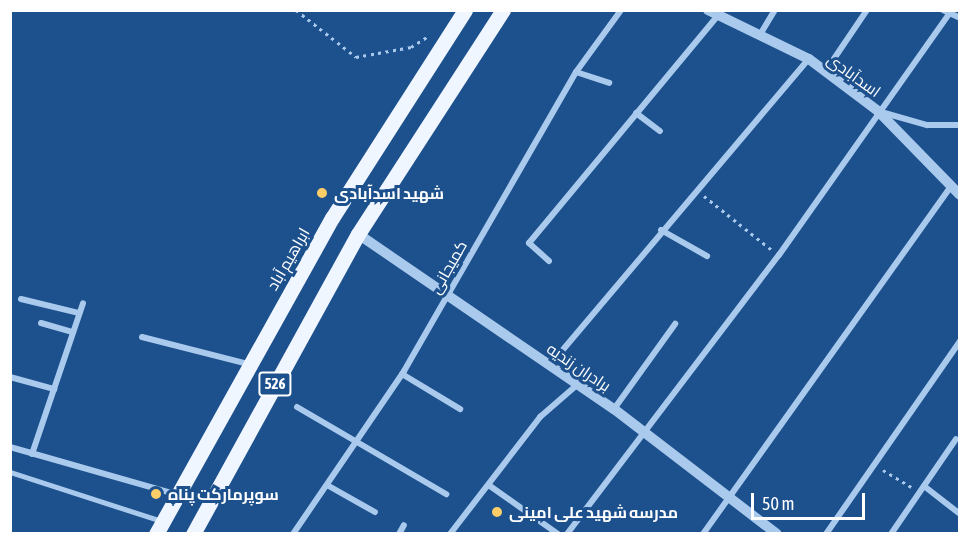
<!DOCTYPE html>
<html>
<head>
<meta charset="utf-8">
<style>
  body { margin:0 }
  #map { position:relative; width:970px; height:544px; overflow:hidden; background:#1d518d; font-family:"Asap Condensed",Cairo,sans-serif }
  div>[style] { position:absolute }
  .path>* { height:3px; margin-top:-1.5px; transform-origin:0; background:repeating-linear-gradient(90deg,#aacaed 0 3px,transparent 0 7.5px) }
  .service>* { height:4.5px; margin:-2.25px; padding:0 2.25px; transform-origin:2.25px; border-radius:2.25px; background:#aacaed }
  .minor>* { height:6px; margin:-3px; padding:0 3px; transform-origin:3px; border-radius:3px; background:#aacaed }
  .tertiary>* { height:10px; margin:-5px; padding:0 5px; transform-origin:5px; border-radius:5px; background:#aacaed }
  .primary>* { height:15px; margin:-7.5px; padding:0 7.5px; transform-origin:7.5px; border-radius:7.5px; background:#f0f6ff }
  .dots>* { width:16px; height:16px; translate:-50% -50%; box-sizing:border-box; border:3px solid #1d518d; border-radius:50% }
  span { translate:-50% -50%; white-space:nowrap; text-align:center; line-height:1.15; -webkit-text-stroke:6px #1d518d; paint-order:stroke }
  .shield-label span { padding:2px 4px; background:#1d518d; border:2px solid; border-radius:4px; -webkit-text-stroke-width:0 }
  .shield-label { font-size:15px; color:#fff; font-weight:700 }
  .street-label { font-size:16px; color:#fff }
  .poi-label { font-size:16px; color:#fff; font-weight:700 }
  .left { translate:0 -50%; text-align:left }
  .frame { position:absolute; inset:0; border:12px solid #fff; pointer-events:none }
  .scale { position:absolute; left:751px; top:493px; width:114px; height:27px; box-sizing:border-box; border:3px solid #fff; border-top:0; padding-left:8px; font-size:18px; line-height:21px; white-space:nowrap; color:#fff; -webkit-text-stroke:4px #1d518d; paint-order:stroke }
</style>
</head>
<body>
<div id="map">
  <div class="path">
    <i style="left:296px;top:10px;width:76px;rotate:38.1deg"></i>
    <i style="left:356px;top:57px;width:56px;rotate:-10.3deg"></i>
    <i style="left:411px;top:47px;width:22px;rotate:-32deg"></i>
    <i style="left:704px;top:196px;width:87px;rotate:38.5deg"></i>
    <i style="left:883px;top:470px;width:33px;rotate:31deg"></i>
  </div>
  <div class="service">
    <i style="left:10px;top:472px;width:157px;rotate:17.9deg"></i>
  </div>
  <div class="minor">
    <i style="left:943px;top:10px;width:19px;rotate:25deg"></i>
    <i style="left:761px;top:33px;width:27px;rotate:-59deg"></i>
    <i style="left:576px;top:72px;width:35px;rotate:18deg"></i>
    <i style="left:825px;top:72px;width:75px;rotate:-55.9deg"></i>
    <i style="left:881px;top:112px;width:48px;rotate:15.8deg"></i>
    <i style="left:927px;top:125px;width:33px"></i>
    <i style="left:636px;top:113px;width:30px;rotate:37deg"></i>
    <i style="left:661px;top:230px;width:53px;rotate:29.5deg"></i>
    <i style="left:549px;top:261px;width:27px;rotate:-138deg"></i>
    <i style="left:529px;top:243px;width:296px;rotate:-50.3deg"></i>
    <i style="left:21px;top:299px;width:60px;rotate:13.6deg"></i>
    <i style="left:41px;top:323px;width:33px;rotate:16deg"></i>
    <i style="left:142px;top:337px;width:109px;rotate:14.3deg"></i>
    <i style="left:550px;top:365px;width:401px;rotate:-49.8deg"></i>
    <i style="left:402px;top:374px;width:68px;rotate:31.1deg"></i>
    <i style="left:10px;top:377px;width:46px;rotate:15.3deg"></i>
    <i style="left:297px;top:407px;width:173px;rotate:30.3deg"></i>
    <i style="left:614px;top:409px;width:105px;rotate:-54.3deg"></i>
    <i style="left:10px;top:447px;width:172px;rotate:15.9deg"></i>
    <i style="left:32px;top:454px;width:159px;rotate:-71.3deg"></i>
    <i style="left:327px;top:485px;width:55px;rotate:29.4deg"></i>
    <i style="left:490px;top:486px;width:83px;rotate:35.2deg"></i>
    <i style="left:924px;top:486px;width:46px;rotate:37.9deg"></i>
    <i style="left:293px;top:534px;width:197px;rotate:-55.7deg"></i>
    <i style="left:404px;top:371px;width:345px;rotate:-60.1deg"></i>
    <i style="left:576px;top:72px;width:77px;rotate:-54deg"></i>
    <i style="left:399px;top:534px;width:10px;rotate:-61deg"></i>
    <i style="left:450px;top:534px;width:148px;rotate:-52.4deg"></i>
    <i style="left:540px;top:417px;width:50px;rotate:-41deg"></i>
    <i style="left:567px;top:534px;width:350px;rotate:-52.8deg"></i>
    <i style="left:779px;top:255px;width:300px;rotate:-54.8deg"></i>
    <i style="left:703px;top:534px;width:424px;rotate:-54.5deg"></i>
    <i style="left:826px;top:534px;width:235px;rotate:-55.2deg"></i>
    <i style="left:891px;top:534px;width:115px;rotate:-55.6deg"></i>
  </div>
  <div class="tertiary">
    <i style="left:708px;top:10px;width:112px;rotate:25.9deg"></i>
    <i style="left:809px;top:59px;width:86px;rotate:37deg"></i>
    <i style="left:878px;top:111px;width:117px;rotate:45.7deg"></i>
    <i style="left:358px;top:234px;width:310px;rotate:34.4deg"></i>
    <i style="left:614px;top:409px;width:205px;rotate:37.5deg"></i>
  </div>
  <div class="primary">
    <i style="left:156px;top:534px;width:362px;rotate:-60.9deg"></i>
    <i style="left:332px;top:218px;width:247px;rotate:-57.4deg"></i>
    <i style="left:193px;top:534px;width:342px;rotate:-61.2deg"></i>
    <i style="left:358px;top:234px;width:267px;rotate:-57.1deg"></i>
  </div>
  <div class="dots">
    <i style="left:322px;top:193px;background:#fdce68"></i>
    <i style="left:156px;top:494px;background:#fdce68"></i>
    <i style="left:497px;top:512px;background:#fdce68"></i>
  </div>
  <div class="shield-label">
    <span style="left:275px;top:384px">526</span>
  </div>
  <div class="street-label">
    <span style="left:854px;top:75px;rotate:36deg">اسدآبادی</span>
    <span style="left:288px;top:259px;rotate:-60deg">ابراهیم آباد</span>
    <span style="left:448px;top:267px;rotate:-60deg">کمیجانی</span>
    <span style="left:579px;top:367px;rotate:34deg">برادران زندیه</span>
  </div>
  <div class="poi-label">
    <span class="left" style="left:334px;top:193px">شهید اسدآبادی</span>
    <span class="left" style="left:168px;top:494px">سوپرمارکت پناه</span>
    <span class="left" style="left:509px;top:512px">مدرسه شهید علی امینی</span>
  </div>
  <div class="frame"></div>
  <div class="scale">50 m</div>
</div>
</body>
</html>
